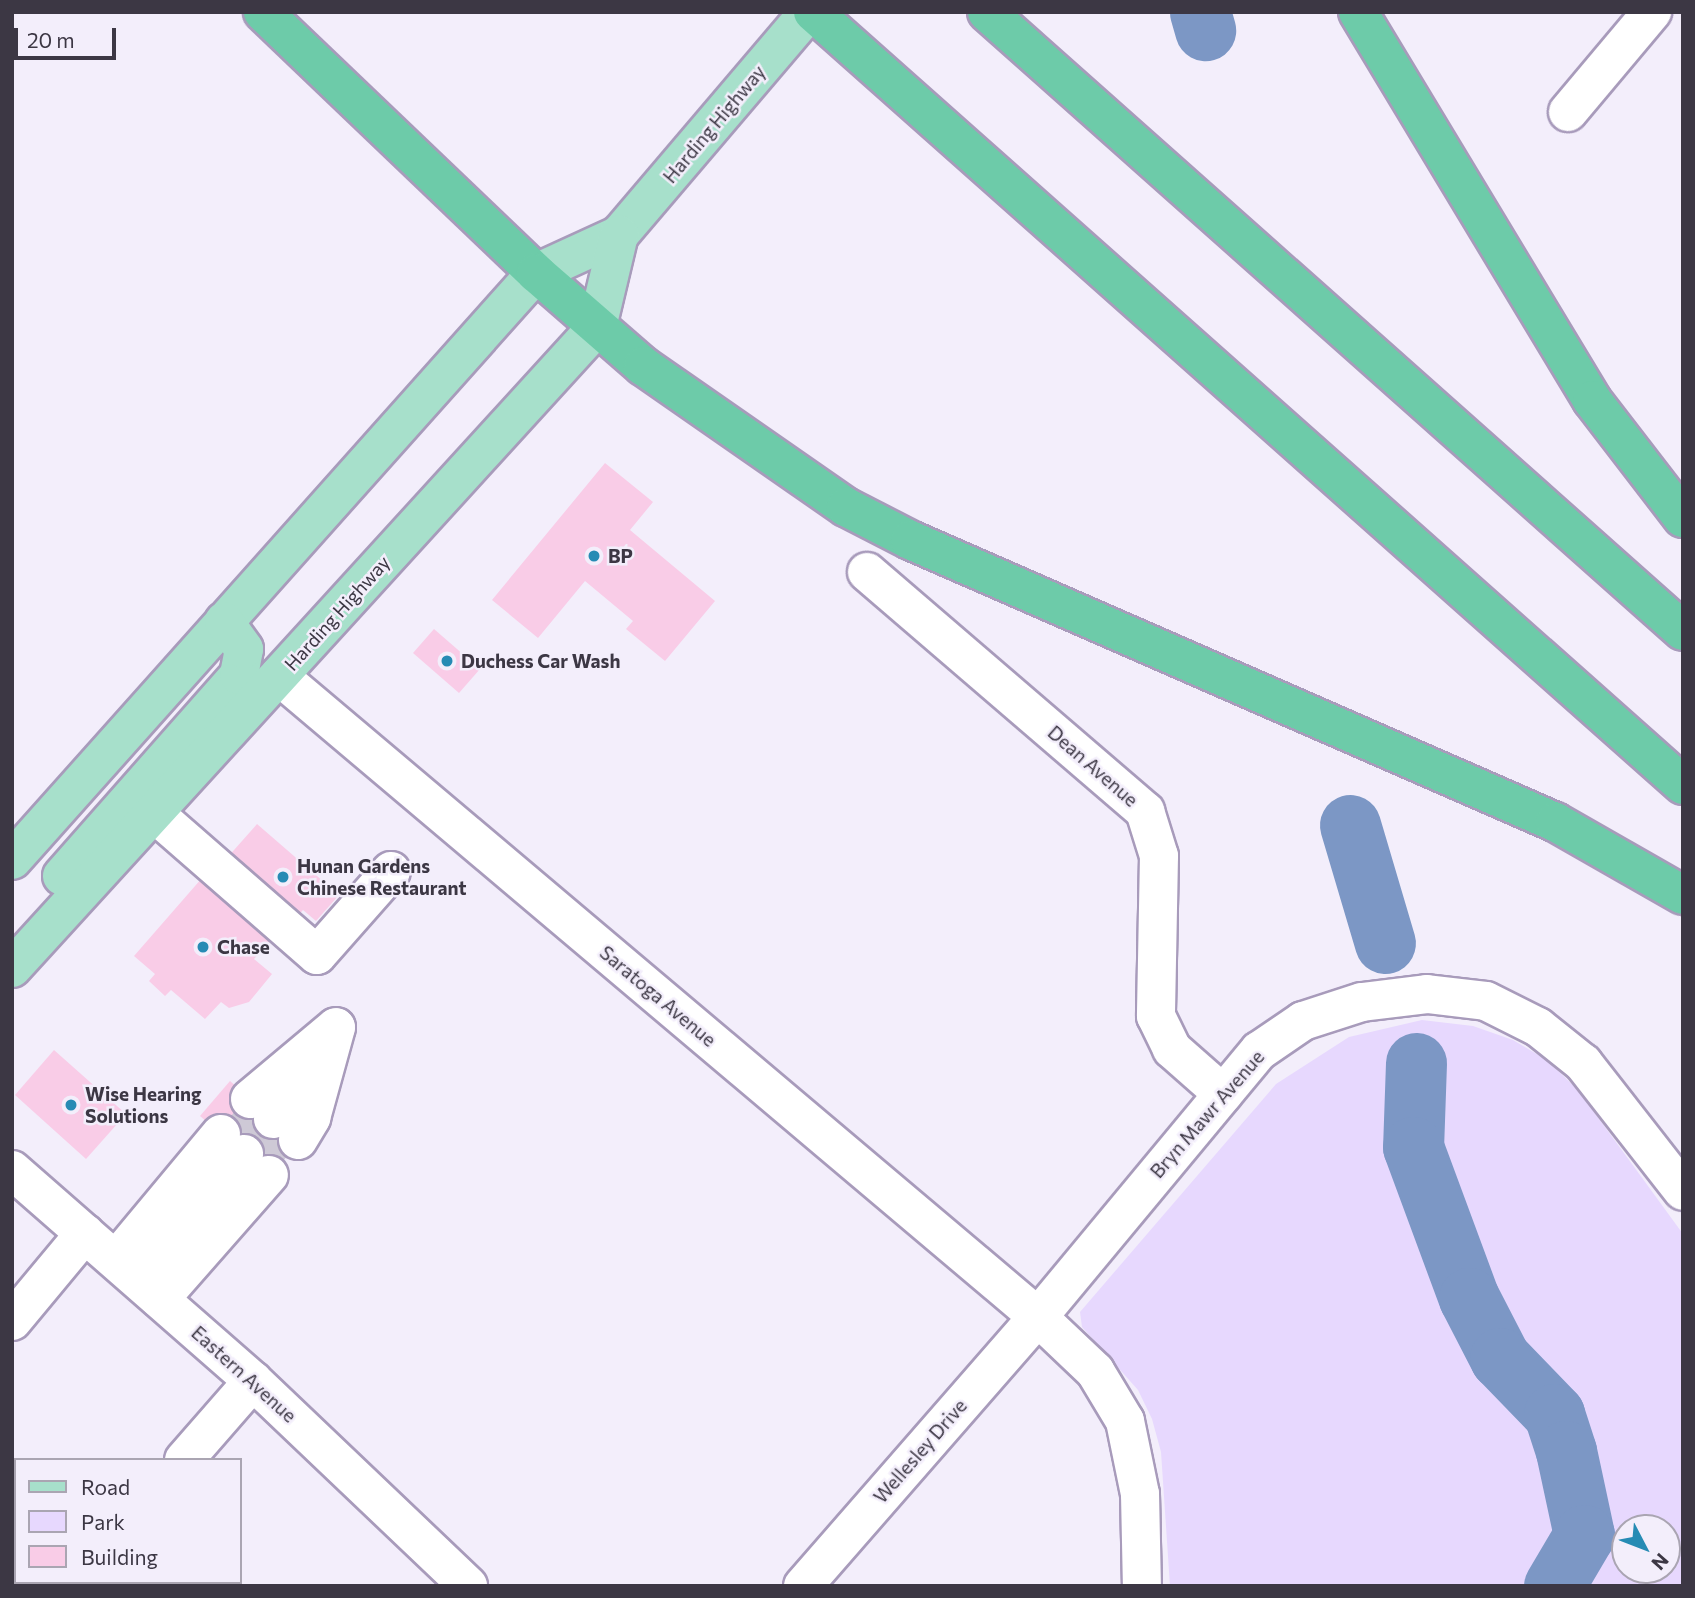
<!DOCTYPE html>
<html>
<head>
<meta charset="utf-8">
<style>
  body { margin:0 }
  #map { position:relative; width:1695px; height:1598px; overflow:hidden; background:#f3eefb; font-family:Commissioner,sans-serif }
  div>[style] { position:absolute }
  .green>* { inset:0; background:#e7d8fe }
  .river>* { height:61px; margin:-30.5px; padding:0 30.5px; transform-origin:30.5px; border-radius:30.5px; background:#7c97c5 }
  .building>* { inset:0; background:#f9cce7 }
  .minor-tunnel>* { height:38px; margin-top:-19px; transform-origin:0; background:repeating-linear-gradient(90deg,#cec9d6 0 38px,transparent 0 57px) }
  .roads { filter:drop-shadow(2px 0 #a89bbb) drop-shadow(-2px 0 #a89bbb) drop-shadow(0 2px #a89bbb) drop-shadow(0 -2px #a89bbb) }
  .minor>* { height:38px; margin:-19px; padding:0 19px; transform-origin:19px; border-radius:19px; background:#fff }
  .major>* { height:38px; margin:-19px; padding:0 19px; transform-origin:19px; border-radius:19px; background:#a7e0cb }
  .highway>* { height:38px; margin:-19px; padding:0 19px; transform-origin:19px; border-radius:19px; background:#6dcba9 }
  .dots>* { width:19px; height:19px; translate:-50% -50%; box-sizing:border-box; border:4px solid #f3eefb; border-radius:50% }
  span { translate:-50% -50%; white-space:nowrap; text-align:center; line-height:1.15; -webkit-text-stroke:5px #f3eefb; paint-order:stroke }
  .street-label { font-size:19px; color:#3c3744 }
  .poi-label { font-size:19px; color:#3c3744; font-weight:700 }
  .left { translate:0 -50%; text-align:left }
  .frame { position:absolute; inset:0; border:14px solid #3c3744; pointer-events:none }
  .legend { position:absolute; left:14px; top:1458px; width:228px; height:126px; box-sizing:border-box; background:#f3eefb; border:2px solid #aaa5b2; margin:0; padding:9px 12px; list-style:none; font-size:21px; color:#3c3744 }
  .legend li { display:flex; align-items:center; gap:14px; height:35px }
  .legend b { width:35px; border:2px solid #aaa5b2 }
  .north { position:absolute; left:1611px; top:1514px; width:70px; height:70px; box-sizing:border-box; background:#f3eefb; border:2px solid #aaa5b2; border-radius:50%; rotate:132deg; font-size:19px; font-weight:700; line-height:28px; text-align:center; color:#3c3744 }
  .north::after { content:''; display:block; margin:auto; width:24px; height:32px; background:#268bb4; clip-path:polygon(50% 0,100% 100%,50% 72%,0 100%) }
  .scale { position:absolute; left:14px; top:28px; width:102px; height:32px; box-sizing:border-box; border:4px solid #3c3744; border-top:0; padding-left:9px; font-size:21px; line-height:24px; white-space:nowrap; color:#3c3744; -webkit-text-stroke:5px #f3eefb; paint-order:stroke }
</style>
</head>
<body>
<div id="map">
  <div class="green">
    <i style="clip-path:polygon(evenodd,1422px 1020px,1473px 1026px,1513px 1040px,1547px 1060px,1578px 1090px,1683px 1234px,1683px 1586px,1170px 1586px,1161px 1452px,1152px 1419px,1138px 1390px,1082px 1327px,1080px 1312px,1276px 1084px,1349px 1037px,1422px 1020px,1625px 1528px,1667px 1528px,1667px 1570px,1625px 1570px,1625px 1528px)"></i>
  </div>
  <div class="river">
    <i style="left:1200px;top:12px;width:19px;rotate:74deg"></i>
    <i style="left:1350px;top:825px;width:123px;rotate:73.5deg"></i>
    <i style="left:1416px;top:1063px;width:84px;rotate:92deg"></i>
    <i style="left:1413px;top:1147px;width:161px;rotate:69.7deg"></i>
    <i style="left:1469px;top:1298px;width:68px;rotate:62.7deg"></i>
    <i style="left:1500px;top:1358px;width:78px;rotate:46deg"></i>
    <i style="left:1554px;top:1414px;width:39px;rotate:72deg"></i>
    <i style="left:1566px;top:1451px;width:86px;rotate:77.9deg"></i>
    <i style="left:1584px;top:1535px;width:59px;rotate:120.5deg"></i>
  </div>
  <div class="building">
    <i style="clip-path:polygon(605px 463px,653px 502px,630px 530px,715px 601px,665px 661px,626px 629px,633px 621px,585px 581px,538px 638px,492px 600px)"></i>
    <i style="clip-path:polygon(434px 629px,480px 669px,459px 693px,413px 653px)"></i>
    <i style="clip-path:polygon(257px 824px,339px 895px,316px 921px,303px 910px,295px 919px,226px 859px)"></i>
    <i style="clip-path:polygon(202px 878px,272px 939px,254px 959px,272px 974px,249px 1002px,229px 1008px,221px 1002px,205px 1019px,171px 990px,165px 996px,149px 981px,155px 974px,134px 956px)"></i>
    <i style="clip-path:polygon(54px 1050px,126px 1114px,86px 1159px,15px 1095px)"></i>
    <i style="clip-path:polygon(230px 1081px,298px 1140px,269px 1175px,200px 1116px)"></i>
  </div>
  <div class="minor-tunnel">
    <i style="left:232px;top:1144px;width:46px;rotate:-49.4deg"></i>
    <i style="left:256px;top:1164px;width:45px;rotate:-50.4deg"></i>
  </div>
  <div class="roads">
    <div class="minor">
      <i style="left:1568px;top:112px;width:131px;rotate:-50deg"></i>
      <i style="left:867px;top:572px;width:367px;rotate:40.7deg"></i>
      <i style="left:1145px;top:811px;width:47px;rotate:72.7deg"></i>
      <i style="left:1159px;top:856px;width:160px;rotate:91.1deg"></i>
      <i style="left:1156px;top:1016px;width:37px;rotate:64deg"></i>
      <i style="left:1172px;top:1049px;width:68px;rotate:41.4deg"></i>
      <i style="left:279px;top:676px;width:993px;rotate:40.18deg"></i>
      <i style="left:1038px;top:1317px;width:79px;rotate:43.5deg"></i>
      <i style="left:1095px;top:1371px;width:58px;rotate:59deg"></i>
      <i style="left:1125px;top:1421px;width:75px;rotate:78.4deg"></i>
      <i style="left:1140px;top:1494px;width:92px;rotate:88.8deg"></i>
      <i style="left:154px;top:813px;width:216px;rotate:41.1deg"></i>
      <i style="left:317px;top:955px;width:112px;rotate:-48.6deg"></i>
      <i style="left:250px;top:1099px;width:112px;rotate:-39.9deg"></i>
      <i style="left:273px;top:1119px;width:78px;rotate:-55.5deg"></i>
      <i style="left:298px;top:1140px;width:26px;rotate:-59deg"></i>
      <i style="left:311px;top:1118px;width:94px;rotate:-74.6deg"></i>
      <i style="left:12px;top:1170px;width:320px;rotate:41.2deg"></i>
      <i style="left:253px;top:1381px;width:297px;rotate:43.6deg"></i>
      <i style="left:116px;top:1260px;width:164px;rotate:-50.2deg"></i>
      <i style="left:138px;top:1279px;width:164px;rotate:-49.7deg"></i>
      <i style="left:160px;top:1299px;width:165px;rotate:-48.7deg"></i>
      <i style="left:12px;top:1321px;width:114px;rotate:-50.3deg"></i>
      <i style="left:184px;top:1460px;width:105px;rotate:-48.9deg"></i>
      <i style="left:74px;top:1586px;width:5px;rotate:-53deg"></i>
      <i style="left:803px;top:1586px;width:357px;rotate:-48.9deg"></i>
      <i style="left:1038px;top:1317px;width:346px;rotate:-50.3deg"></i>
      <i style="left:1259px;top:1051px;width:53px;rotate:-34.3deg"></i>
      <i style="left:1303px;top:1021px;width:62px;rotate:-17.9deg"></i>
      <i style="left:1362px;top:1002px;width:65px;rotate:-7deg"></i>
      <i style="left:1427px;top:994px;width:59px;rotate:6.8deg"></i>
      <i style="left:1486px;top:1001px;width:58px;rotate:26.6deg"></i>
      <i style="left:1538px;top:1027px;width:58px;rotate:38.7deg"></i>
      <i style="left:1583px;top:1063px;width:162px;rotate:52deg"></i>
    </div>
    <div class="major">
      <i style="left:12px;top:860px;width:787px;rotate:-48.25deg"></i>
      <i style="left:536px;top:273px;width:91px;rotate:-24.6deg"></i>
      <i style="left:619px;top:235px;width:293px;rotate:-49.6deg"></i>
      <i style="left:62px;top:876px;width:268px;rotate:-48.6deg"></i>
      <i style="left:239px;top:675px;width:26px;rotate:-79deg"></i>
      <i style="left:244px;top:649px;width:34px;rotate:-126deg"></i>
      <i style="left:12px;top:968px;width:868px;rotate:-47.62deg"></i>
      <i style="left:597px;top:327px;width:95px;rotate:-76.6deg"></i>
    </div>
    <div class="highway">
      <i style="left:263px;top:12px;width:378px;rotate:43.7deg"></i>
      <i style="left:536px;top:273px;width:142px;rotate:41deg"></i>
      <i style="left:643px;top:366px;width:247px;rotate:34.8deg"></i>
      <i style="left:846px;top:507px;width:72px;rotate:27.3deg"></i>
      <i style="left:910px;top:540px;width:704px;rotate:23.62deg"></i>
      <i style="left:1555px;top:822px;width:147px;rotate:29.7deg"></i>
      <i style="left:813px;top:12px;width:1164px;rotate:41.62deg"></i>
      <i style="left:987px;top:12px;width:931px;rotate:41.65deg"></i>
      <i style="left:1358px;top:12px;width:453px;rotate:58.9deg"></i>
      <i style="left:1592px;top:400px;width:149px;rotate:52.4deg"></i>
    </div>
  </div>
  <div class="dots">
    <i style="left:594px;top:556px;background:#268bb4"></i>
    <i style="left:447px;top:661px;background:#268bb4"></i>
    <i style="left:283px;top:877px;background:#268bb4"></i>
    <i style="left:203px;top:947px;background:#268bb4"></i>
    <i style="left:71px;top:1105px;background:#268bb4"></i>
  </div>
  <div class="street-label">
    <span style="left:714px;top:124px;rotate:-50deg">Harding Highway</span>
    <span style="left:337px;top:613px;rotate:-48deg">Harding Highway</span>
    <span style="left:1093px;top:766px;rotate:41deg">Dean Avenue</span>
    <span style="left:658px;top:996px;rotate:40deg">Saratoga Avenue</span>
    <span style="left:1207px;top:1114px;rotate:-49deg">Bryn Mawr Avenue</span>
    <span style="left:244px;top:1374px;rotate:42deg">Eastern Avenue</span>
    <span style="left:920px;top:1451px;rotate:-49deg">Wellesley Drive</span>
  </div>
  <div class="poi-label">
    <span class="left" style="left:608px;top:556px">BP</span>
    <span class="left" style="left:461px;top:661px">Duchess Car Wash</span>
    <span class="left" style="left:297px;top:877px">Hunan Gardens<br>Chinese Restaurant</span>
    <span class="left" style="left:217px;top:947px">Chase</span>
    <span class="left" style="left:85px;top:1105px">Wise Hearing<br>Solutions</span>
  </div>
  <div class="frame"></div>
  <ul class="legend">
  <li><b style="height:9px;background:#a7e0cb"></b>Road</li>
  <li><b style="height:19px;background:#e7d8fe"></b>Park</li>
  <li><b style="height:19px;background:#f9cce7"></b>Building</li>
  </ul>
  <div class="north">N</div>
  <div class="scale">20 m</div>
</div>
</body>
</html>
